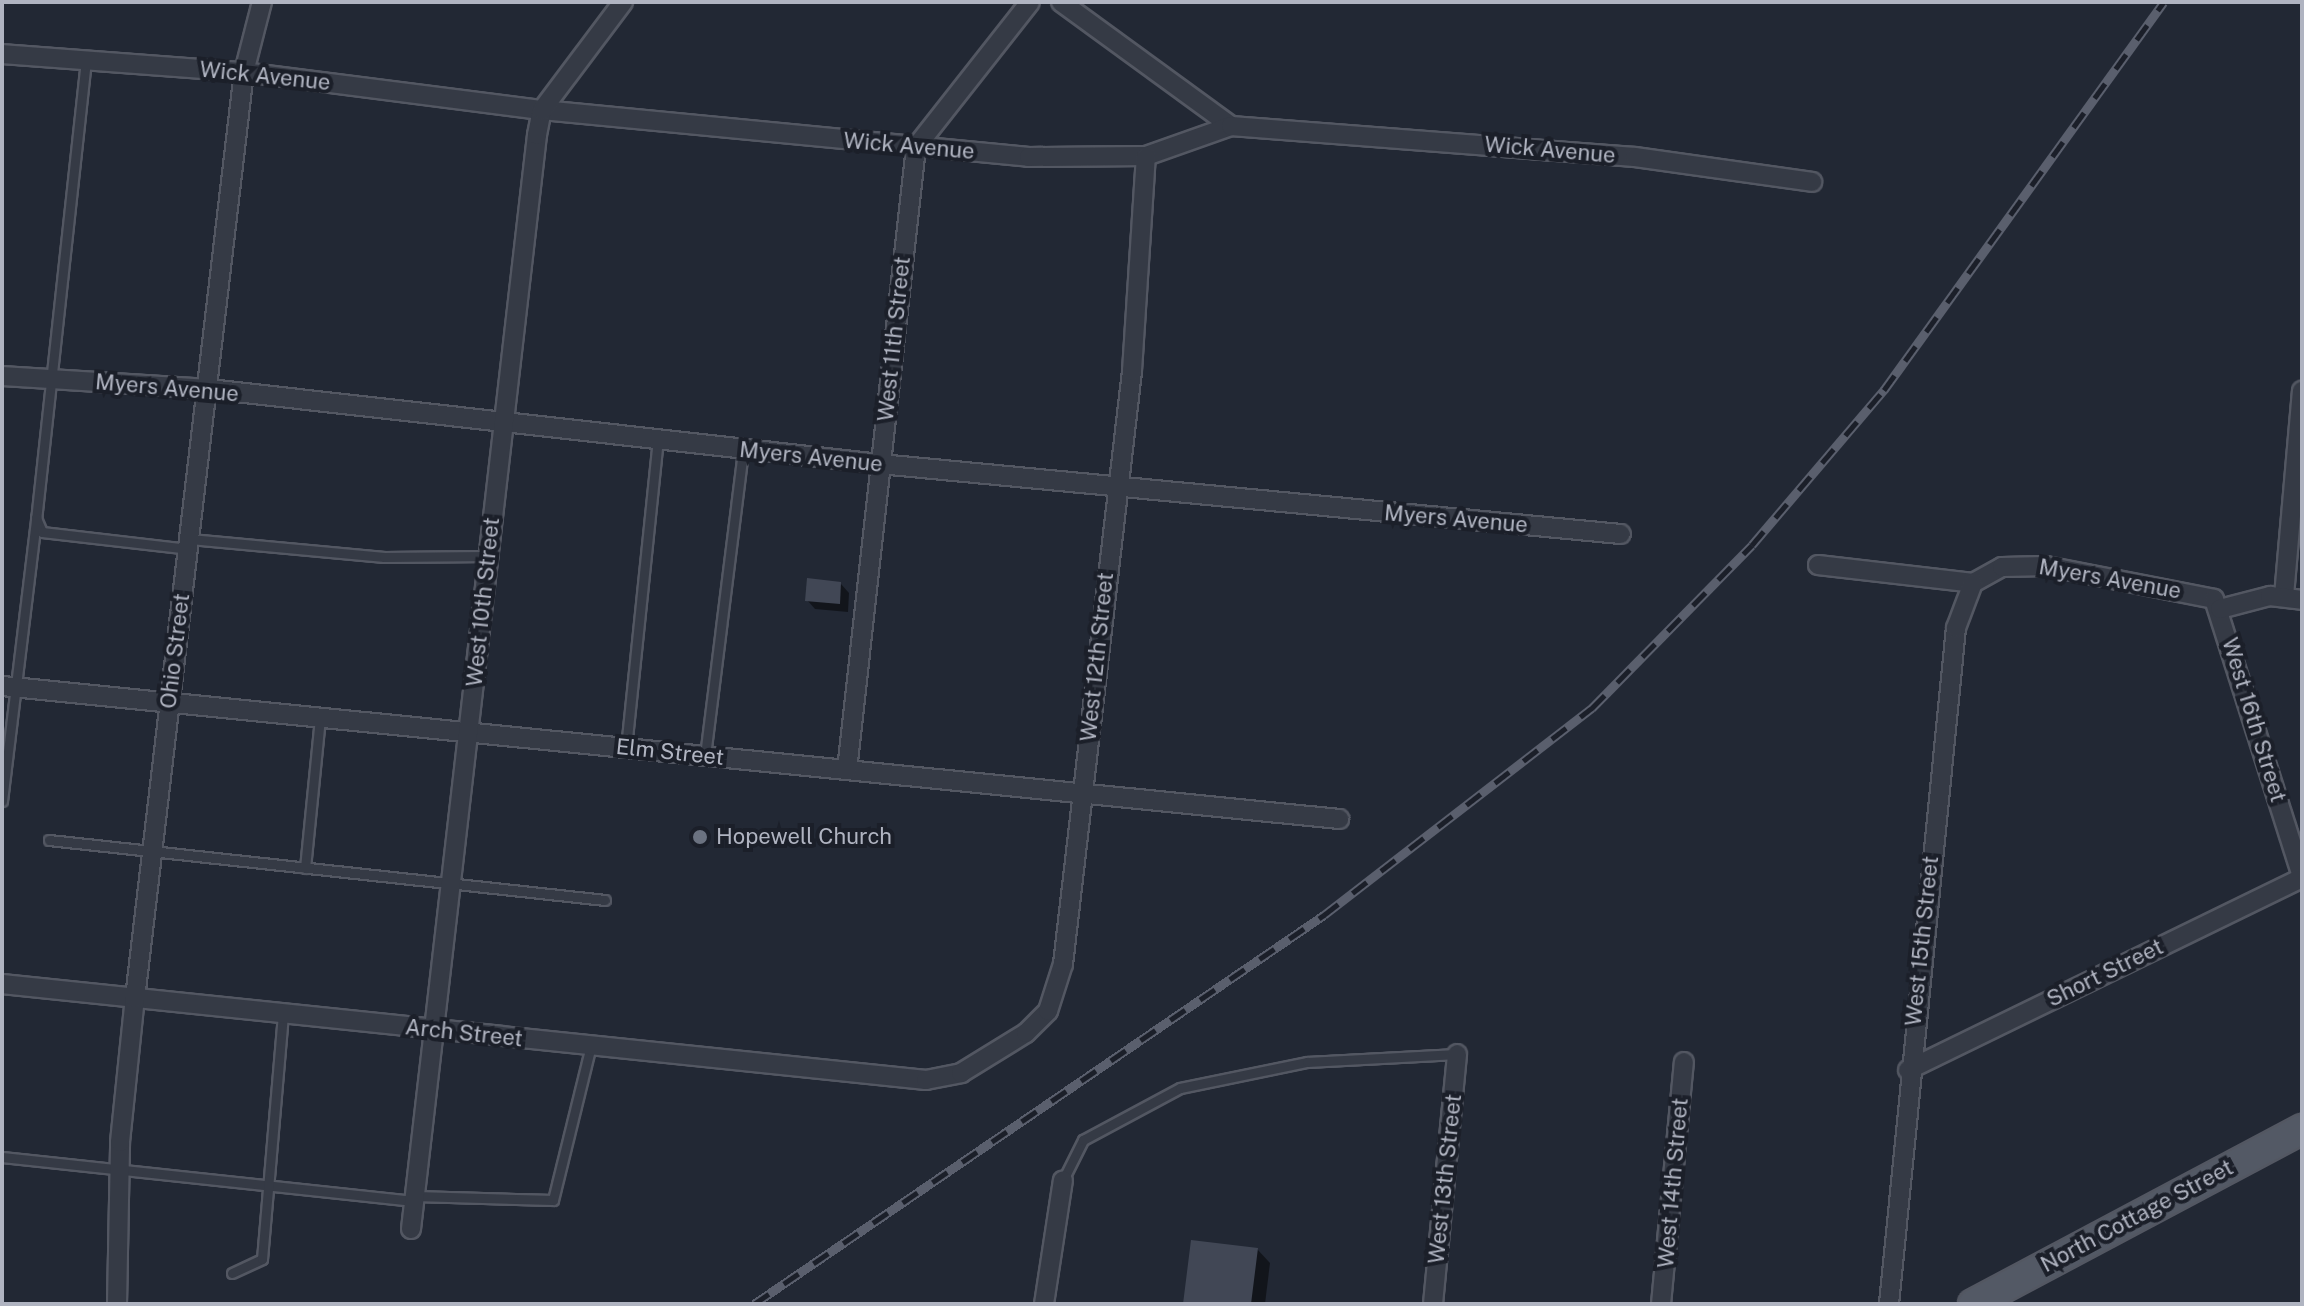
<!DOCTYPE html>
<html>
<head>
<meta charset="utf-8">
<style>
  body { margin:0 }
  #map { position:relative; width:2304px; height:1306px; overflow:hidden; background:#222834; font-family:"Public Sans",sans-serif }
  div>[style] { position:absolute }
  .shadow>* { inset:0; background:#0007 }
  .building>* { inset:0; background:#414755 }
  .roads { filter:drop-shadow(2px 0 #535762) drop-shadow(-2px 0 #535762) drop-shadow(0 2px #535762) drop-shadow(0 -2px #535762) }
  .lane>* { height:9px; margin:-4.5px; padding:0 4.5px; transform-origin:4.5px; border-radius:4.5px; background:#353a45 }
  .street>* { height:18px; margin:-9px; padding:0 9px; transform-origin:9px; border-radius:9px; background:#353a45 }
  .primary>* { height:28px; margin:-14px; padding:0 14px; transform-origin:14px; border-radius:14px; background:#535965 }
  .rail>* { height:9px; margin-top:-4.5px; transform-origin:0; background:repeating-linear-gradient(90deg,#1b1f29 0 18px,#5a5f6d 0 36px); box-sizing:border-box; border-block:2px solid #5a5f6d }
  .dots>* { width:22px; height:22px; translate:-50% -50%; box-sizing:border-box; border:4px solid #1b1f29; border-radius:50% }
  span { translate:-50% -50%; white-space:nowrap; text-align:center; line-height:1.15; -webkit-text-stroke:8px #1b1f29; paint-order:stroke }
  .street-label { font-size:22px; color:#b0b4c1 }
  .poi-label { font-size:22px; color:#b0b4c1 }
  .left { translate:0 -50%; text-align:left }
  .frame { position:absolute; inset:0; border:4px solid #b0b4c1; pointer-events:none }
</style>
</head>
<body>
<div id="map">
  <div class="shadow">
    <i style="clip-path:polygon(841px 584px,849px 593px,848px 612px,815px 609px,807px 600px)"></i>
    <i style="clip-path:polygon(1257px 1249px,1270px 1263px,1265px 1304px,1185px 1304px)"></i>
  </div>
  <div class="building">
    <i style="clip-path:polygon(807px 578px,841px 582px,840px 604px,805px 601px)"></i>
    <i style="clip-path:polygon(1191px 1240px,1258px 1248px,1251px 1304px,1183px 1304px)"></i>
  </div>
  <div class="roads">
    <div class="lane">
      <i style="left:86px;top:60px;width:461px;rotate:96.2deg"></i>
      <i style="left:36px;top:518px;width:15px;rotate:67deg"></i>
      <i style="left:42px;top:532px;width:147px;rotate:6.6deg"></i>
      <i style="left:190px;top:539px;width:195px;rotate:5.3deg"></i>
      <i style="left:384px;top:557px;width:104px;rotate:-0.6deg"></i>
      <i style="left:626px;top:748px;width:310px;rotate:-84.1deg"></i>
      <i style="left:705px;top:756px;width:309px;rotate:-82.9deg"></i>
      <i style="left:2px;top:801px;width:285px;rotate:-83.1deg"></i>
      <i style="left:49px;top:840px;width:559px;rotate:6.16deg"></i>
      <i style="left:305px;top:868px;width:152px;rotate:-84.3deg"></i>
      <i style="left:2px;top:1157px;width:414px;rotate:6.1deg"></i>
      <i style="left:1063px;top:1180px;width:45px;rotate:-63.4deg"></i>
      <i style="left:1083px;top:1140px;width:110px;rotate:-28.2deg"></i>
      <i style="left:1180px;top:1088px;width:130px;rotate:-11.6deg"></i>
      <i style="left:1307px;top:1062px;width:150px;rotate:-3.1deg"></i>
      <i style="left:415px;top:1196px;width:138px;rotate:1.7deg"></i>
      <i style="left:553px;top:1200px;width:160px;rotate:-76.2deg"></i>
      <i style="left:232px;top:1273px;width:33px;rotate:-25deg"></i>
      <i style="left:262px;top:1259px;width:246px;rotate:-85.1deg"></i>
    </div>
    <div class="street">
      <i style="left:1061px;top:2px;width:210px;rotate:36.1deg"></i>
      <i style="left:2px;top:54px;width:243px;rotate:4.3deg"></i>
      <i style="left:244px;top:72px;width:300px;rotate:7.3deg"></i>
      <i style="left:542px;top:110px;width:489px;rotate:5.5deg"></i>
      <i style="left:1029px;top:157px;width:117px;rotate:-0.5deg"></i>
      <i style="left:1146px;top:156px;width:90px;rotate:-19.4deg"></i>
      <i style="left:1231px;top:126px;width:405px;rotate:4.4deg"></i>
      <i style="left:1635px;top:157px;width:179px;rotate:8deg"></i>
      <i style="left:2px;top:376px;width:207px;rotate:3.6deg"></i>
      <i style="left:209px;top:389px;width:675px;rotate:6.38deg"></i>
      <i style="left:880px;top:464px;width:744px;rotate:5.4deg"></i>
      <i style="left:1818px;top:565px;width:156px;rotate:6.6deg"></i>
      <i style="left:1973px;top:583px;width:33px;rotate:-29deg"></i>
      <i style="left:2002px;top:567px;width:44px;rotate:-1.3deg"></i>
      <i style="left:2046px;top:566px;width:171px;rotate:11.1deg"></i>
      <i style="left:2214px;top:599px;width:292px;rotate:72.4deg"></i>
      <i style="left:2284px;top:596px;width:206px;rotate:-85deg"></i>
      <i style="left:2220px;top:609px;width:52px;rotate:-14.6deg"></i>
      <i style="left:2270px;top:596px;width:32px;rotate:7deg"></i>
      <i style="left:2px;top:686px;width:1344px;rotate:5.68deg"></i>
      <i style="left:847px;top:770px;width:627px;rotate:-83.68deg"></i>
      <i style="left:916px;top:147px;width:184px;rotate:-51.8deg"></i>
      <i style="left:2px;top:984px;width:929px;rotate:5.93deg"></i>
      <i style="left:926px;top:1080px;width:36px;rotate:-11deg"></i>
      <i style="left:961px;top:1073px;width:76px;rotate:-31.6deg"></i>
      <i style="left:1026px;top:1033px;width:31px;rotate:-45deg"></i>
      <i style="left:1048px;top:1011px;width:49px;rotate:-72.3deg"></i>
      <i style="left:1063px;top:964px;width:597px;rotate:-83.36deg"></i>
      <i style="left:1132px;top:371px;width:215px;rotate:-86.3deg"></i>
      <i style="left:1908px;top:1070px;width:438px;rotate:-26deg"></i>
      <i style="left:411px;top:1229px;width:1101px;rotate:-83.43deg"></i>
      <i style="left:537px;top:135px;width:25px;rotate:-79deg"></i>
      <i style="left:542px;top:110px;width:135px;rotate:-53.1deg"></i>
      <i style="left:117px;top:1304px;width:162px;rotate:-88.9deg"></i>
      <i style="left:120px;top:1142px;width:145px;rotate:-84.1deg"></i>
      <i style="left:135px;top:998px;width:932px;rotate:-83.29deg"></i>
      <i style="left:244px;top:72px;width:72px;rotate:-75.6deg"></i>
      <i style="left:1044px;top:1304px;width:125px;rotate:-81.3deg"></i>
      <i style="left:1433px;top:1304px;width:251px;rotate:-84.5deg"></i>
      <i style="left:1661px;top:1304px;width:243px;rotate:-84.6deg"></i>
      <i style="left:1889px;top:1304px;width:679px;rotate:-84.34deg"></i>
      <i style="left:1956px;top:628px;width:48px;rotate:-69.3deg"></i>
    </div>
    <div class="primary">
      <i style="left:1973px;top:1304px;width:373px;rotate:-28deg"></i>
    </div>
  </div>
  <div class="rail">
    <i style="left:754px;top:1304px;width:690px;rotate:-34.31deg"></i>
    <i style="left:1324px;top:915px;width:339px;rotate:-37.7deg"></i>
    <i style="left:1592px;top:708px;width:228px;rotate:-45.5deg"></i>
    <i style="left:1752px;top:545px;width:204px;rotate:-49.6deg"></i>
    <i style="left:1884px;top:390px;width:478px;rotate:-54.2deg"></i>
  </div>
  <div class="dots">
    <i style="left:700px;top:837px;background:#6b7280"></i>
  </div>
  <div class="street-label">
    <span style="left:265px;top:76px;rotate:6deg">Wick Avenue</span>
    <span style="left:909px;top:146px;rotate:5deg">Wick Avenue</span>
    <span style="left:1550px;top:150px;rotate:5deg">Wick Avenue</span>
    <span style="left:894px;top:339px;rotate:-84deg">West 11th Street</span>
    <span style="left:167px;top:388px;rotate:5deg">Myers Avenue</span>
    <span style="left:811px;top:457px;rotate:6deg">Myers Avenue</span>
    <span style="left:1456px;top:519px;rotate:5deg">Myers Avenue</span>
    <span style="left:2110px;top:579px;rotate:10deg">Myers Avenue</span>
    <span style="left:483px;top:602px;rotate:-84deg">West 10th Street</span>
    <span style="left:175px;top:651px;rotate:-83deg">Ohio Street</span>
    <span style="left:1097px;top:657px;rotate:-84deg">West 12th Street</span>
    <span style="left:2254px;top:720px;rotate:73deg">West 16th Street</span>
    <span style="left:670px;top:752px;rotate:6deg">Elm Street</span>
    <span style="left:1922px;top:941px;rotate:-84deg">West 15th Street</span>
    <span style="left:2105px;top:973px;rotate:-26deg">Short Street</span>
    <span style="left:464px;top:1033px;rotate:6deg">Arch Street</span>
    <span style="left:1445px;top:1179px;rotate:-84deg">West 13th Street</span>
    <span style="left:1673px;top:1183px;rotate:-85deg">West 14th Street</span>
    <span style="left:2137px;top:1216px;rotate:-28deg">North Cottage Street</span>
  </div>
  <div class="poi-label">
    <span class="left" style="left:716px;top:837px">Hopewell Church</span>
  </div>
  <div class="frame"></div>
</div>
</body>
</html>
